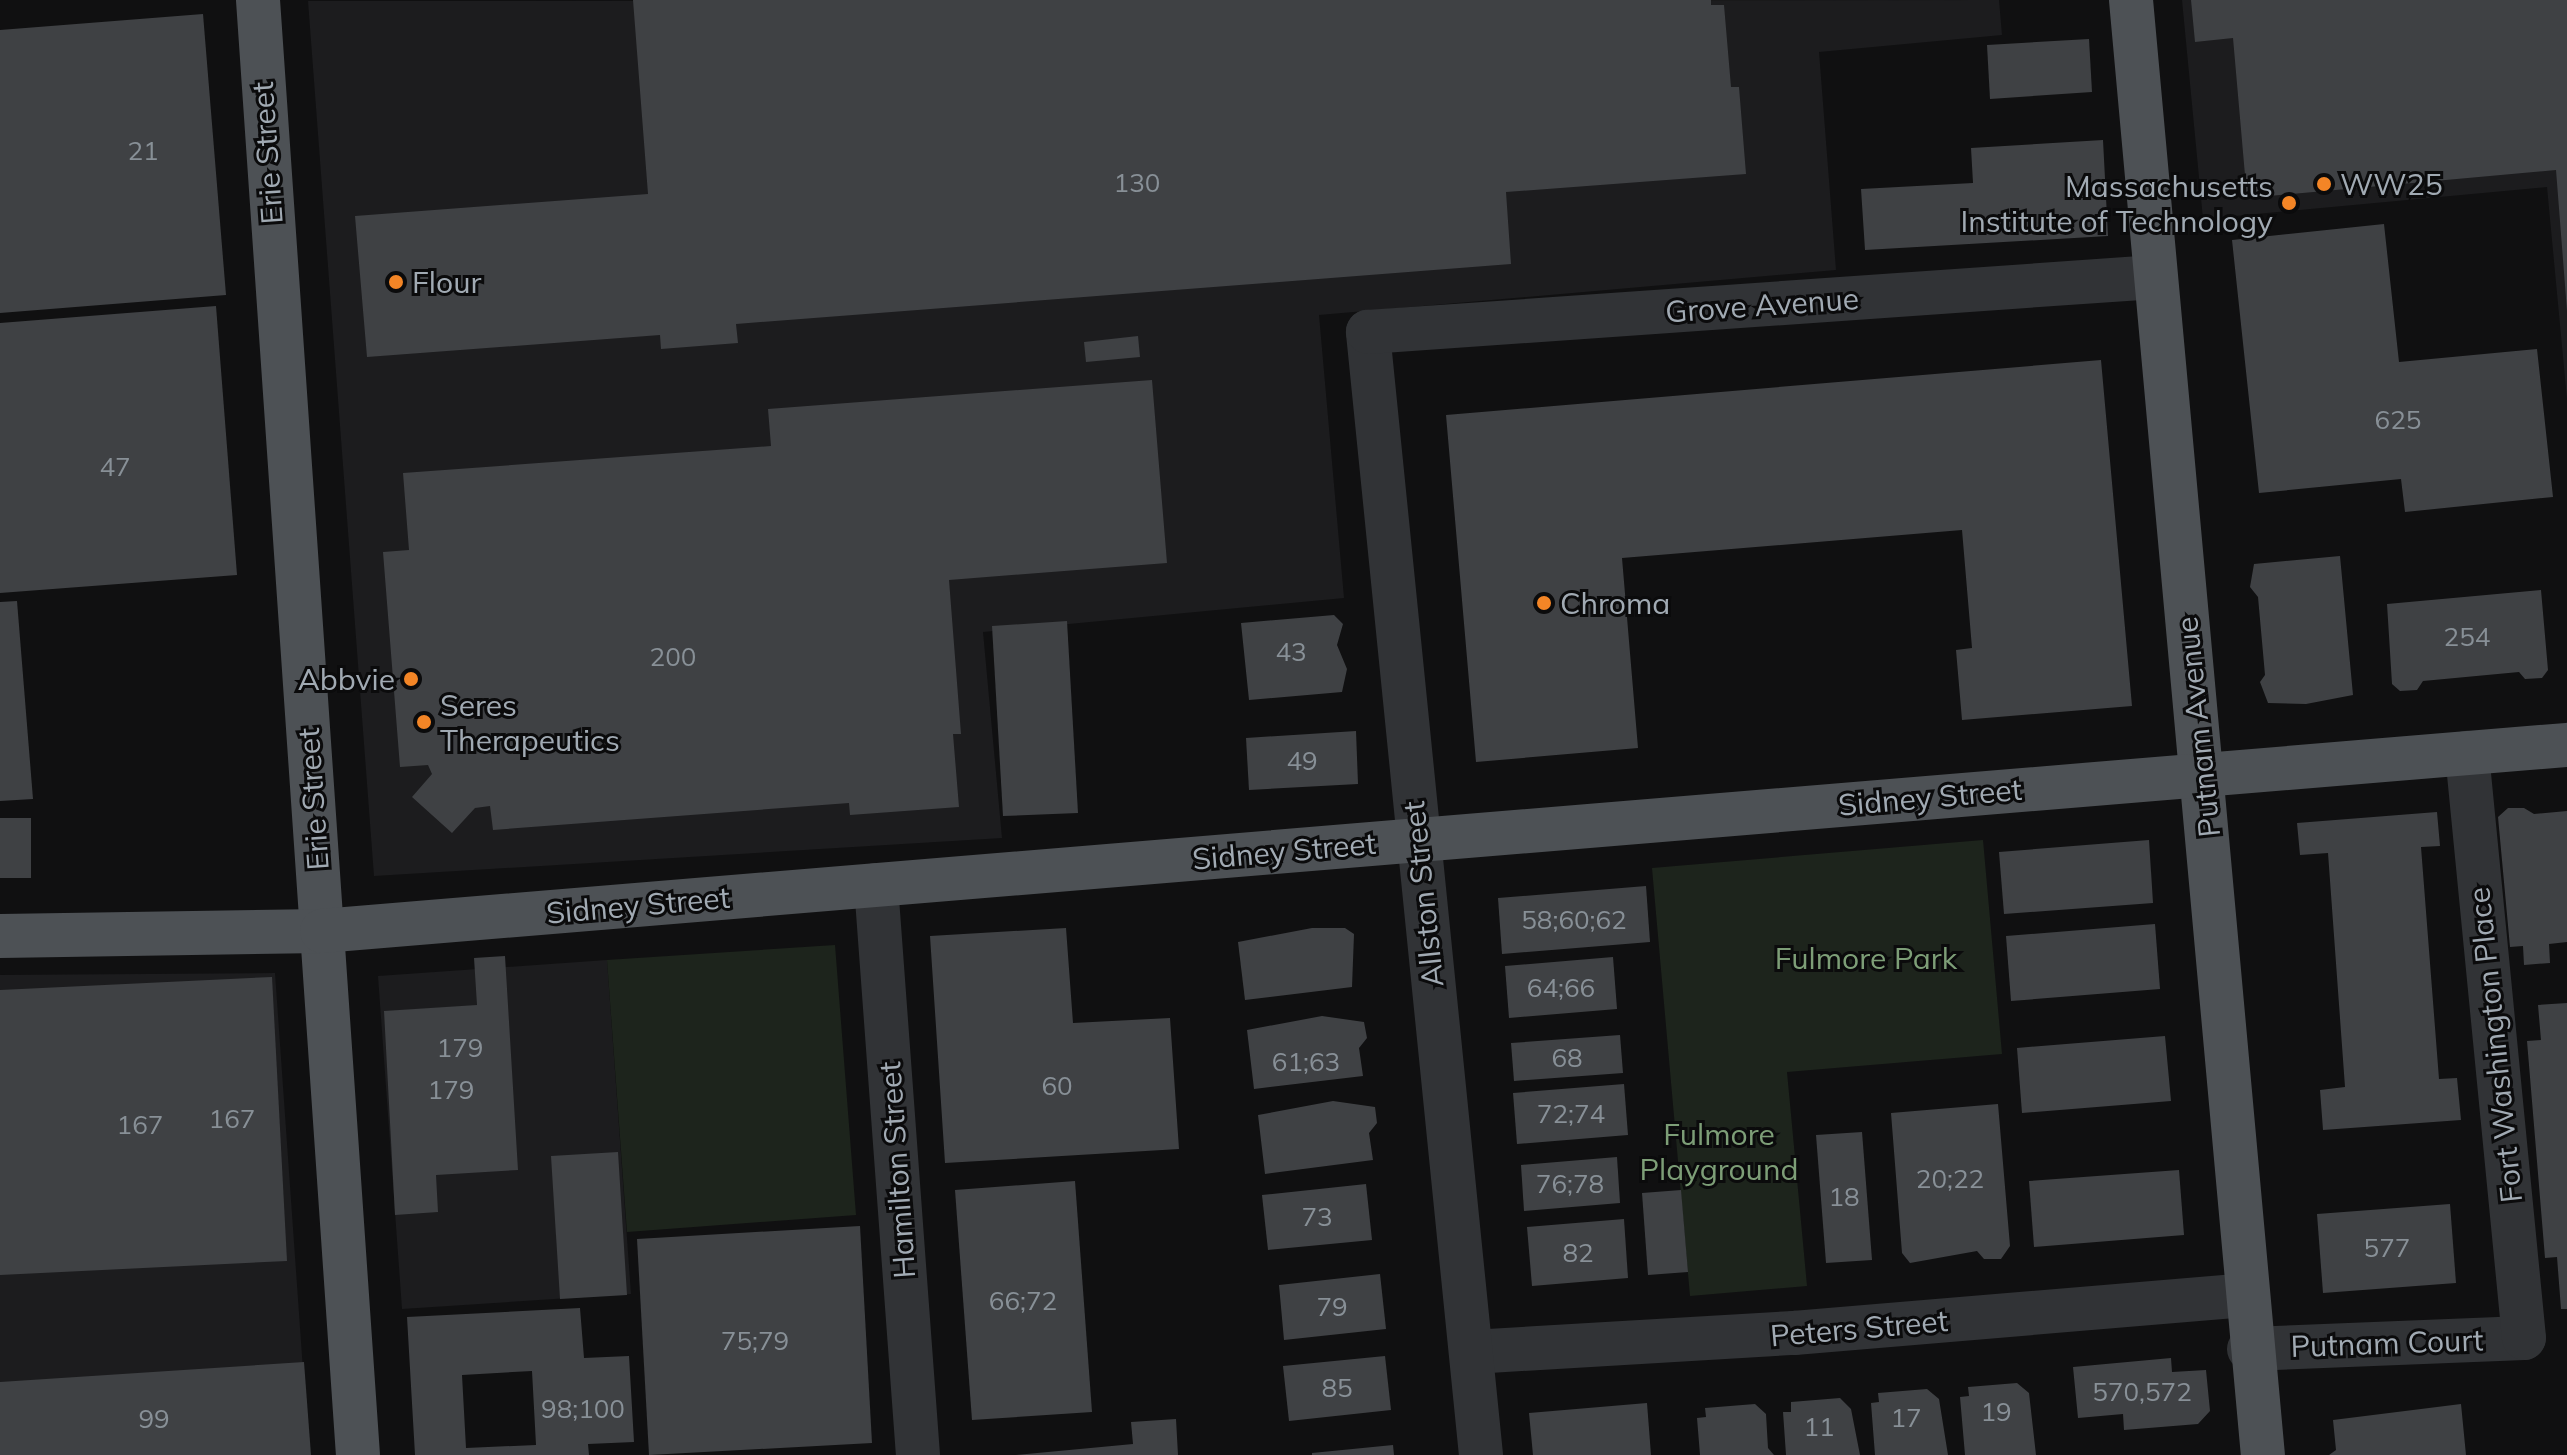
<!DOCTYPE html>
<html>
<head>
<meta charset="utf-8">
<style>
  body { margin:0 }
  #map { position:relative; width:2567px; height:1455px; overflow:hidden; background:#101011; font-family:Mulish,sans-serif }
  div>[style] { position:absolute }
  .built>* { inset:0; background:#1c1c1e }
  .green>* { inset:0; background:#1d241c }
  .building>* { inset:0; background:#3f4144 }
  .minor>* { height:44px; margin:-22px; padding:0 22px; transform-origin:22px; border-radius:22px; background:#313336 }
  .major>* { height:44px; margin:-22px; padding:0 22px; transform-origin:22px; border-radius:22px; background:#4d5155 }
  .dots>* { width:22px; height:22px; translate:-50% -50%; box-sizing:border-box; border:4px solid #0b0b0c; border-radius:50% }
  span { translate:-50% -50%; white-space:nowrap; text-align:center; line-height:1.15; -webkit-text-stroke:6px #0b0b0c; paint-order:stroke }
  .number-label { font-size:26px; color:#889097 }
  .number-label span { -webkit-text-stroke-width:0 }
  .street-label { font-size:30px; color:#a1aab3 }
  .poi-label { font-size:30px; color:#a1aab3 }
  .left { translate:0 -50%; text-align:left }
  .right { translate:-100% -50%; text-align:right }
  .park-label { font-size:30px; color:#7d9e77 }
</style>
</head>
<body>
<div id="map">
  <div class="built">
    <i style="clip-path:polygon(1999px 0,2002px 35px,1819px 52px,1836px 270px,1319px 315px,1344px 598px,983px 632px,1002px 838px,374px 876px,308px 1px)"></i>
    <i style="clip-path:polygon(2182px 0,2567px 0,2567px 399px,2547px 187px,2203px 219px)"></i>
    <i style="clip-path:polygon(607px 960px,631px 1294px,402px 1309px,378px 976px)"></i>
    <i style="clip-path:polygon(275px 973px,309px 1455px,0 1455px,0 975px)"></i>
  </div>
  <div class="green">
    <i style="clip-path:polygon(1983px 840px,2002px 1054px,1787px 1072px,1807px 1286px,1690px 1296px,1652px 868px)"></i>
    <i style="clip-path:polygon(835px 945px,856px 1215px,627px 1232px,607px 960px)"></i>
  </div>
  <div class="building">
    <i style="clip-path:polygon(633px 0,1711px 0,1711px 5px,1724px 5px,1731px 87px,1739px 87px,1746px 174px,1506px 192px,1511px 264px,736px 324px,738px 343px,661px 349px,660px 335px,367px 357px,355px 216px,648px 194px)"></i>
    <i style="clip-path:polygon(2191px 0,2567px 0,2567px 311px,2556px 170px,2247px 198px,2233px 38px,2195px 42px)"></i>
    <i style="clip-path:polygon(203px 14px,226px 295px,0 313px,0 30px)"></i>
    <i style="clip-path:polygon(2089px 39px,2092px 92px,1990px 99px,1987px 45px)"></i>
    <i style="clip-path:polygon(2103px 140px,2108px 236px,1865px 250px,1861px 189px,1973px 183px,1971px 148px)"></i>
    <i style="clip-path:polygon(2384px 224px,2399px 362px,2537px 349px,2553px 497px,2405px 512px,2401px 479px,2259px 493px,2232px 240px)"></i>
    <i style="clip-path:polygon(216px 306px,237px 575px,0 593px,0 323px)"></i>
    <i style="clip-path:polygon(1138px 336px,1140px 357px,1086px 362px,1084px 342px)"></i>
    <i style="clip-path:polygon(2101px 360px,2132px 706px,1962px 720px,1956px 650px,1972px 648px,1962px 530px,1622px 558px,1638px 748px,1476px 762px,1446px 415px)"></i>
    <i style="clip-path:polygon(1152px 380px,1167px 563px,949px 580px,961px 734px,953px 734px,959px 807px,850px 815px,849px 803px,493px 830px,490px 806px,475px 808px,452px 833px,412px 797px,432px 774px,428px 765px,400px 767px,383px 552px,409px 550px,403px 473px,771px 446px,768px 409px)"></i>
    <i style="clip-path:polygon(2340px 556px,2353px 695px,2306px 704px,2268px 703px,2260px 682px,2265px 675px,2258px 597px,2250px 587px,2254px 564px)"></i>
    <i style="clip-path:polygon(2541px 590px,2548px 670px,2542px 678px,2525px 679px,2519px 672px,2423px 681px,2417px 690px,2400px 691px,2392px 684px,2387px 604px)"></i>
    <i style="clip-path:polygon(17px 601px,33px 799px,0 801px,0 602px)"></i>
    <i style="clip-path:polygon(1334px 615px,1343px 624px,1337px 645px,1347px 669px,1342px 692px,1249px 700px,1241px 623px)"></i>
    <i style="clip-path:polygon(1067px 621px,1078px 813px,1003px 816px,992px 626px)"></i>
    <i style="clip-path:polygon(1356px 731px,1358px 784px,1249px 790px,1246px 738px)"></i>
    <i style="clip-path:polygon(2508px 808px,2524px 808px,2534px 814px,2567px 811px,2567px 942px,2549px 944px,2550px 963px,2524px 965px,2523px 946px,2510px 947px,2498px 817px)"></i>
    <i style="clip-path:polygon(2437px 812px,2440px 846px,2421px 847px,2439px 1079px,2457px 1078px,2461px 1120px,2323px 1130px,2320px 1090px,2345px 1087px,2328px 853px,2300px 855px,2297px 823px)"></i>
    <i style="clip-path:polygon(0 818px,31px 818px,31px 878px,0 878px)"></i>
    <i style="clip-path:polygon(2149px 840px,2153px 903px,2004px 914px,1999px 852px)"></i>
    <i style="clip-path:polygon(1646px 886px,1650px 942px,1502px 954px,1498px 898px)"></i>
    <i style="clip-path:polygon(2155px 924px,2160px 989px,2011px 1001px,2006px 936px)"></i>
    <i style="clip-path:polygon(1066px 928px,1073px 1023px,1170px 1018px,1179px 1149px,945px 1163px,930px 936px)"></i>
    <i style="clip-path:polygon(1312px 928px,1345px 928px,1354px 934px,1352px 987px,1245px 1000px,1238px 942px)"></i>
    <i style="clip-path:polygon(505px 956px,518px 1170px,436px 1175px,438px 1212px,395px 1215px,384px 1011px,477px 1005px,474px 958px)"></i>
    <i style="clip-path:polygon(1613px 957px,1617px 1009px,1509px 1018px,1505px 966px)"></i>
    <i style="clip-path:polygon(272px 977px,287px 1261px,0 1275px,0 990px)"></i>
    <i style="clip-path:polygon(2567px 1003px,2567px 1309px,2561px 1309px,2557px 1257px,2545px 1258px,2527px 1041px,2541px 1040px,2538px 1005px)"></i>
    <i style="clip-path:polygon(1322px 1016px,1364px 1022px,1367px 1038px,1359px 1048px,1363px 1076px,1254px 1089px,1247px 1030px)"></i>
    <i style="clip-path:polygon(1620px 1035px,1623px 1073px,1514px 1081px,1511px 1043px)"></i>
    <i style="clip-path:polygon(2165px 1036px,2171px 1101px,2022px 1113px,2017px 1048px)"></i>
    <i style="clip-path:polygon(1624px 1084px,1628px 1135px,1517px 1144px,1513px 1093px)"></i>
    <i style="clip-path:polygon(1333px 1101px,1375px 1107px,1377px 1123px,1369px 1133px,1373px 1160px,1265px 1174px,1258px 1115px)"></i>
    <i style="clip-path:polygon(1998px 1104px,2010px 1246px,2001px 1259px,1984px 1259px,1977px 1251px,1910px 1263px,1902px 1253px,1891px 1113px)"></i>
    <i style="clip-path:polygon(1862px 1132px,1872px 1260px,1826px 1263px,1816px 1135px)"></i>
    <i style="clip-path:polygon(618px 1152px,627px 1295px,560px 1299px,551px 1156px)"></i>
    <i style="clip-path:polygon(1617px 1157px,1620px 1203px,1524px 1211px,1521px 1165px)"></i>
    <i style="clip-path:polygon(2179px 1170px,2184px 1235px,2034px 1247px,2029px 1181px)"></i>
    <i style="clip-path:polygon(1075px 1181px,1092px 1412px,972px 1420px,955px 1190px)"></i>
    <i style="clip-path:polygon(1366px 1184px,1372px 1240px,1268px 1250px,1262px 1195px)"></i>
    <i style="clip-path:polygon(1681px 1190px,1688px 1272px,1648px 1275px,1642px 1193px)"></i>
    <i style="clip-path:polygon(2450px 1204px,2456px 1283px,2323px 1293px,2317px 1214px)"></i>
    <i style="clip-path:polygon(1624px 1219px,1628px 1278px,1532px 1286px,1527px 1227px)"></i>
    <i style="clip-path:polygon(860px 1226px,872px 1443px,649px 1455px,637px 1239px)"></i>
    <i style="clip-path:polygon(1380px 1274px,1386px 1329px,1284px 1340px,1279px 1285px)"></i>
    <i style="clip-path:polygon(evenodd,580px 1308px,584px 1358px,629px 1356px,634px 1442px,588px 1444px,589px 1455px,415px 1455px,407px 1317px,580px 1308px,532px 1371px,536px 1445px,466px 1448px,462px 1375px,532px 1371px)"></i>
    <i style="clip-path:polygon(1385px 1356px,1391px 1410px,1289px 1421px,1283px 1366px)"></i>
    <i style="clip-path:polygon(2171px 1358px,2172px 1372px,2206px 1370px,2210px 1411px,2198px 1424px,2124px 1430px,2123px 1414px,2078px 1418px,2073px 1367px)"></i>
    <i style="clip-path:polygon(304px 1362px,311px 1455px,0 1455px,0 1382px)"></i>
    <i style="clip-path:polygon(2017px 1383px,2029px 1393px,2036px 1455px,1965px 1455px,1960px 1397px,1969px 1396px,1968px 1387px)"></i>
    <i style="clip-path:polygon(1927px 1389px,1939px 1399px,1948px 1455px,1875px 1455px,1871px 1403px,1879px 1402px,1878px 1393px)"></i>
    <i style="clip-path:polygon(1840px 1398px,1851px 1409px,1860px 1455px,1786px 1455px,1783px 1412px,1791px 1412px,1791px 1402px)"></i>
    <i style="clip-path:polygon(1647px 1403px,1651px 1455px,1533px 1455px,1529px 1413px)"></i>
    <i style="clip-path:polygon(1755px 1404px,1766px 1414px,1768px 1448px,1774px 1455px,1700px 1455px,1697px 1418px,1706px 1417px,1705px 1408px)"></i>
    <i style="clip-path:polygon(2461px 1404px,2466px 1455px,2329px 1455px,2336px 1450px,2333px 1420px)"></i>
    <i style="clip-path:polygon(1176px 1419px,1178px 1455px,1016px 1455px,1133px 1444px,1131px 1422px)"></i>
    <i style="clip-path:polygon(1393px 1445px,1394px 1455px,1312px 1455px,1312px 1453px)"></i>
  </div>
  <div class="minor">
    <i style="left:876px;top:885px;width:572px;rotate:85.79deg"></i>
    <i style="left:2249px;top:1349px;width:275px;rotate:-2.3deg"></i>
    <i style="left:2524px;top:1338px;width:588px;rotate:-95.57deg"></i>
    <i style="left:1472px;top:1352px;width:323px;rotate:-3.4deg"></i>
    <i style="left:1794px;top:1333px;width:453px;rotate:-4.8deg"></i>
    <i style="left:1481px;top:1455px;width:1129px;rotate:-95.75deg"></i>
    <i style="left:1368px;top:332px;width:789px;rotate:-4deg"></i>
  </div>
  <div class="major">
    <i style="left:258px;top:0;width:1458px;rotate:86.07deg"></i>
    <i style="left:2131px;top:0;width:1461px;rotate:84.82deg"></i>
    <i style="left:0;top:936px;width:322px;rotate:-0.9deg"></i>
    <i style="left:322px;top:931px;width:2253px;rotate:-4.74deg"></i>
  </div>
  <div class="dots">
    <i style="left:2324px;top:184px;background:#f38526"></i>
    <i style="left:2289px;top:203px;background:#f38526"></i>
    <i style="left:396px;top:282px;background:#f38526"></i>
    <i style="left:1544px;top:603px;background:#f38526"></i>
    <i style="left:411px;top:679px;background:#f38526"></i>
    <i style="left:424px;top:722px;background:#f38526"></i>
  </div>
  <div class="number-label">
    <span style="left:143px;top:151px">21</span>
    <span style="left:1137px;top:183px">130</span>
    <span style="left:2398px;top:420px">625</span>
    <span style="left:115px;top:467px">47</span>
    <span style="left:2467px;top:637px">254</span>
    <span style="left:1291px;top:652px">43</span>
    <span style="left:673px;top:657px">200</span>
    <span style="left:1302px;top:761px">49</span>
    <span style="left:1574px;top:920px">58;60;62</span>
    <span style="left:1561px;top:988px">64;66</span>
    <span style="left:460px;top:1048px">179</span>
    <span style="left:1567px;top:1058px">68</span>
    <span style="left:1306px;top:1062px">61;63</span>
    <span style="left:1057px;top:1086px">60</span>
    <span style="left:451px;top:1090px">179</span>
    <span style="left:1571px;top:1114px">72;74</span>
    <span style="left:232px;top:1119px">167</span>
    <span style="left:140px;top:1125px">167</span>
    <span style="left:1950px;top:1179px">20;22</span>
    <span style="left:1570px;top:1184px">76;78</span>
    <span style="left:1844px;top:1197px">18</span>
    <span style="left:1317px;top:1217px">73</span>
    <span style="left:2387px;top:1248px">577</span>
    <span style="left:1578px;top:1253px">82</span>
    <span style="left:1023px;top:1301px">66;72</span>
    <span style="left:1332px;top:1307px">79</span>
    <span style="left:755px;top:1341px">75;79</span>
    <span style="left:1337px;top:1388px">85</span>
    <span style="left:2142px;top:1392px">570,572</span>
    <span style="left:583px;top:1409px">98;100</span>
    <span style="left:1996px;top:1412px">19</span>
    <span style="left:1906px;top:1418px">17</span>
    <span style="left:154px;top:1419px">99</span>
    <span style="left:1819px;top:1427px">11</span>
  </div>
  <div class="street-label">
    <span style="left:267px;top:153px;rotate:-94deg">Erie Street</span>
    <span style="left:1762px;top:305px;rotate:-4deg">Grove Avenue</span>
    <span style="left:2198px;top:727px;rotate:-96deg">Putnam Avenue</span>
    <span style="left:1930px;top:797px;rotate:-5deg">Sidney Street</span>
    <span style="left:313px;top:799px;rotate:-94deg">Erie Street</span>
    <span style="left:1284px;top:851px;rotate:-5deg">Sidney Street</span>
    <span style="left:1423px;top:894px;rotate:-96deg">Allston Street</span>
    <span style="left:638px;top:905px;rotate:-5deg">Sidney Street</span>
    <span style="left:2495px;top:1045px;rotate:-96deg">Fort Washington Place</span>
    <span style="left:897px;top:1170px;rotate:-94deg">Hamilton Street</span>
    <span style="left:1859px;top:1328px;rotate:-5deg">Peters Street</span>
    <span style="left:2387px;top:1343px;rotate:-2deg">Putnam Court</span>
  </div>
  <div class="poi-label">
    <span class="left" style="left:2340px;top:184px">WW25</span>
    <span class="right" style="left:2273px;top:203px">Massachusetts<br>Institute of Technology</span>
    <span class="left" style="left:412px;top:282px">Flour</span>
    <span class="left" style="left:1560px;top:603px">Chroma</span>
    <span class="right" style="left:395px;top:679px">Abbvie</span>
    <span class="left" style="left:440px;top:722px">Seres<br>Therapeutics</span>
  </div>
  <div class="park-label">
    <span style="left:1866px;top:958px">Fulmore Park</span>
    <span style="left:1719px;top:1151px">Fulmore<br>Playground</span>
  </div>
</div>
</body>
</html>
